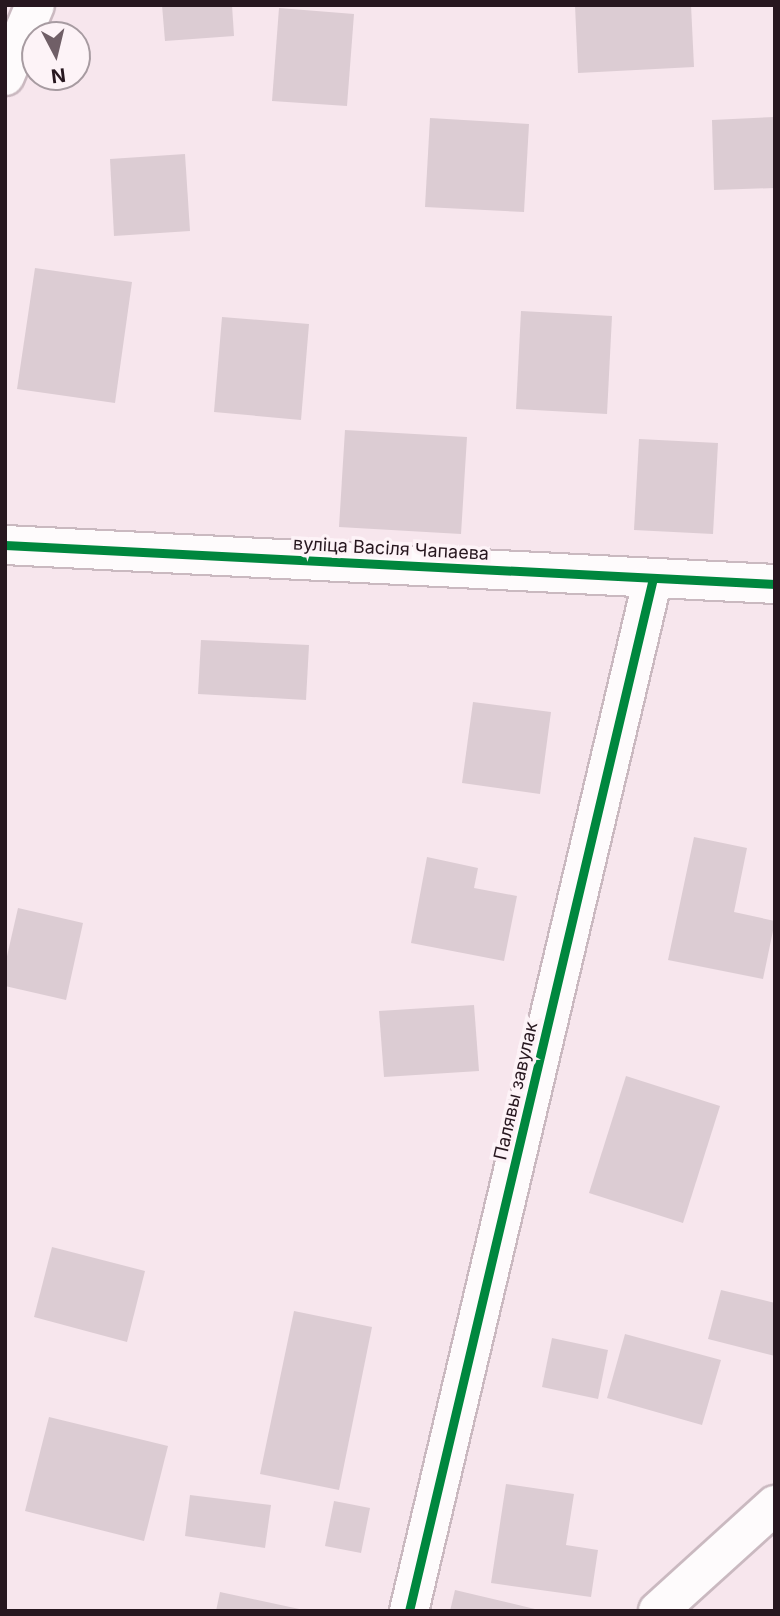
<!DOCTYPE html>
<html>
<head>
<meta charset="utf-8">
<style>
  body { margin:0 }
  #map { position:relative; width:780px; height:1616px; overflow:hidden; background:#f7e6ed; font-family:Inter,sans-serif }
  div>[style] { position:absolute }
  .building>* { inset:0; background:#dcccd3 }
  .roads { filter:drop-shadow(2px 0 #cab9c0) drop-shadow(-2px 0 #cab9c0) drop-shadow(0 2px #cab9c0) drop-shadow(0 -2px #cab9c0) }
  .street>* { height:38px; margin:-19px; padding:0 19px; transform-origin:19px; border-radius:19px; background:#fefbfc }
  .cycleway>* { height:9px; margin:-4.5px; padding:0 4.5px; transform-origin:4.5px; border-radius:4.5px; background:#00873e }
  span { translate:-50% -50%; white-space:nowrap; text-align:center; line-height:1.15; -webkit-text-stroke:7px #fdf3f7; paint-order:stroke }
  .street-label { font-size:18px; color:#27171f }
  .frame { position:absolute; inset:0; border:7px solid #27171f; pointer-events:none }
  .north { position:absolute; left:21px; top:21px; width:70px; height:70px; box-sizing:border-box; background:#fdf3f7; border:2px solid #a79ba1; border-radius:50%; rotate:173deg; font-size:19px; font-weight:700; line-height:28px; text-align:center; color:#27171f }
  .north::after { content:''; display:block; margin:auto; width:24px; height:32px; background:#705f67; clip-path:polygon(50% 0,100% 100%,50% 72%,0 100%) }
</style>
</head>
<body>
<div id="map">
  <div class="building">
    <i style="clip-path:polygon(162px 5px,232px 5px,234px 36px,165px 41px)"></i>
    <i style="clip-path:polygon(575px 5px,691px 5px,694px 67px,578px 73px)"></i>
    <i style="clip-path:polygon(279px 8px,354px 14px,347px 106px,272px 101px)"></i>
    <i style="clip-path:polygon(775px 117px,775px 188px,714px 190px,712px 120px)"></i>
    <i style="clip-path:polygon(430px 118px,529px 124px,524px 212px,425px 207px)"></i>
    <i style="clip-path:polygon(185px 154px,190px 231px,114px 236px,110px 159px)"></i>
    <i style="clip-path:polygon(35px 268px,132px 282px,115px 403px,17px 389px)"></i>
    <i style="clip-path:polygon(521px 311px,612px 316px,607px 414px,516px 409px)"></i>
    <i style="clip-path:polygon(222px 317px,309px 324px,301px 420px,214px 412px)"></i>
    <i style="clip-path:polygon(345px 430px,467px 437px,461px 534px,339px 527px)"></i>
    <i style="clip-path:polygon(639px 439px,718px 443px,713px 534px,634px 530px)"></i>
    <i style="clip-path:polygon(201px 640px,309px 645px,306px 700px,198px 694px)"></i>
    <i style="clip-path:polygon(473px 702px,551px 712px,540px 794px,462px 783px)"></i>
    <i style="clip-path:polygon(694px 837px,747px 848px,734px 912px,775px 921px,763px 979px,668px 960px)"></i>
    <i style="clip-path:polygon(427px 857px,478px 868px,474px 888px,517px 896px,504px 961px,411px 943px)"></i>
    <i style="clip-path:polygon(18px 908px,83px 923px,66px 1000px,5px 986px,5px 965px)"></i>
    <i style="clip-path:polygon(474px 1005px,479px 1071px,384px 1077px,379px 1011px)"></i>
    <i style="clip-path:polygon(626px 1076px,720px 1106px,683px 1223px,589px 1193px)"></i>
    <i style="clip-path:polygon(52px 1247px,145px 1271px,127px 1342px,34px 1317px)"></i>
    <i style="clip-path:polygon(721px 1290px,775px 1303px,775px 1356px,708px 1339px)"></i>
    <i style="clip-path:polygon(294px 1311px,372px 1327px,339px 1490px,260px 1474px)"></i>
    <i style="clip-path:polygon(625px 1334px,721px 1360px,702px 1425px,607px 1398px)"></i>
    <i style="clip-path:polygon(552px 1338px,608px 1350px,598px 1399px,542px 1387px)"></i>
    <i style="clip-path:polygon(49px 1417px,168px 1446px,144px 1541px,25px 1511px)"></i>
    <i style="clip-path:polygon(506px 1484px,574px 1494px,566px 1545px,598px 1550px,591px 1597px,491px 1583px)"></i>
    <i style="clip-path:polygon(190px 1495px,271px 1505px,265px 1548px,185px 1536px)"></i>
    <i style="clip-path:polygon(334px 1501px,370px 1508px,361px 1553px,325px 1546px)"></i>
    <i style="clip-path:polygon(455px 1590px,539px 1610px,539px 1611px,450px 1611px)"></i>
    <i style="clip-path:polygon(220px 1592px,304px 1610px,304px 1611px,216px 1611px)"></i>
  </div>
  <div class="roads">
    <div class="street">
      <i style="left:5px;top:76px;width:77px;rotate:-67.1deg"></i>
      <i style="left:5px;top:545px;width:771px;rotate:2.9deg"></i>
      <i style="left:409px;top:1611px;width:1061px;rotate:-76.71deg"></i>
      <i style="left:658px;top:1611px;width:158px;rotate:-42.2deg"></i>
    </div>
  </div>
  <div class="cycleway">
    <i style="left:5px;top:545px;width:771px;rotate:2.9deg"></i>
    <i style="left:409px;top:1611px;width:1061px;rotate:-76.71deg"></i>
  </div>
  <div class="street-label">
    <span style="left:391px;top:549px;rotate:3deg">вуліца Васіля Чапаева</span>
    <span style="left:516px;top:1091px;rotate:-77deg">Палявы завулак</span>
  </div>
  <div class="frame"></div>
  <div class="north">N</div>
</div>
</body>
</html>
